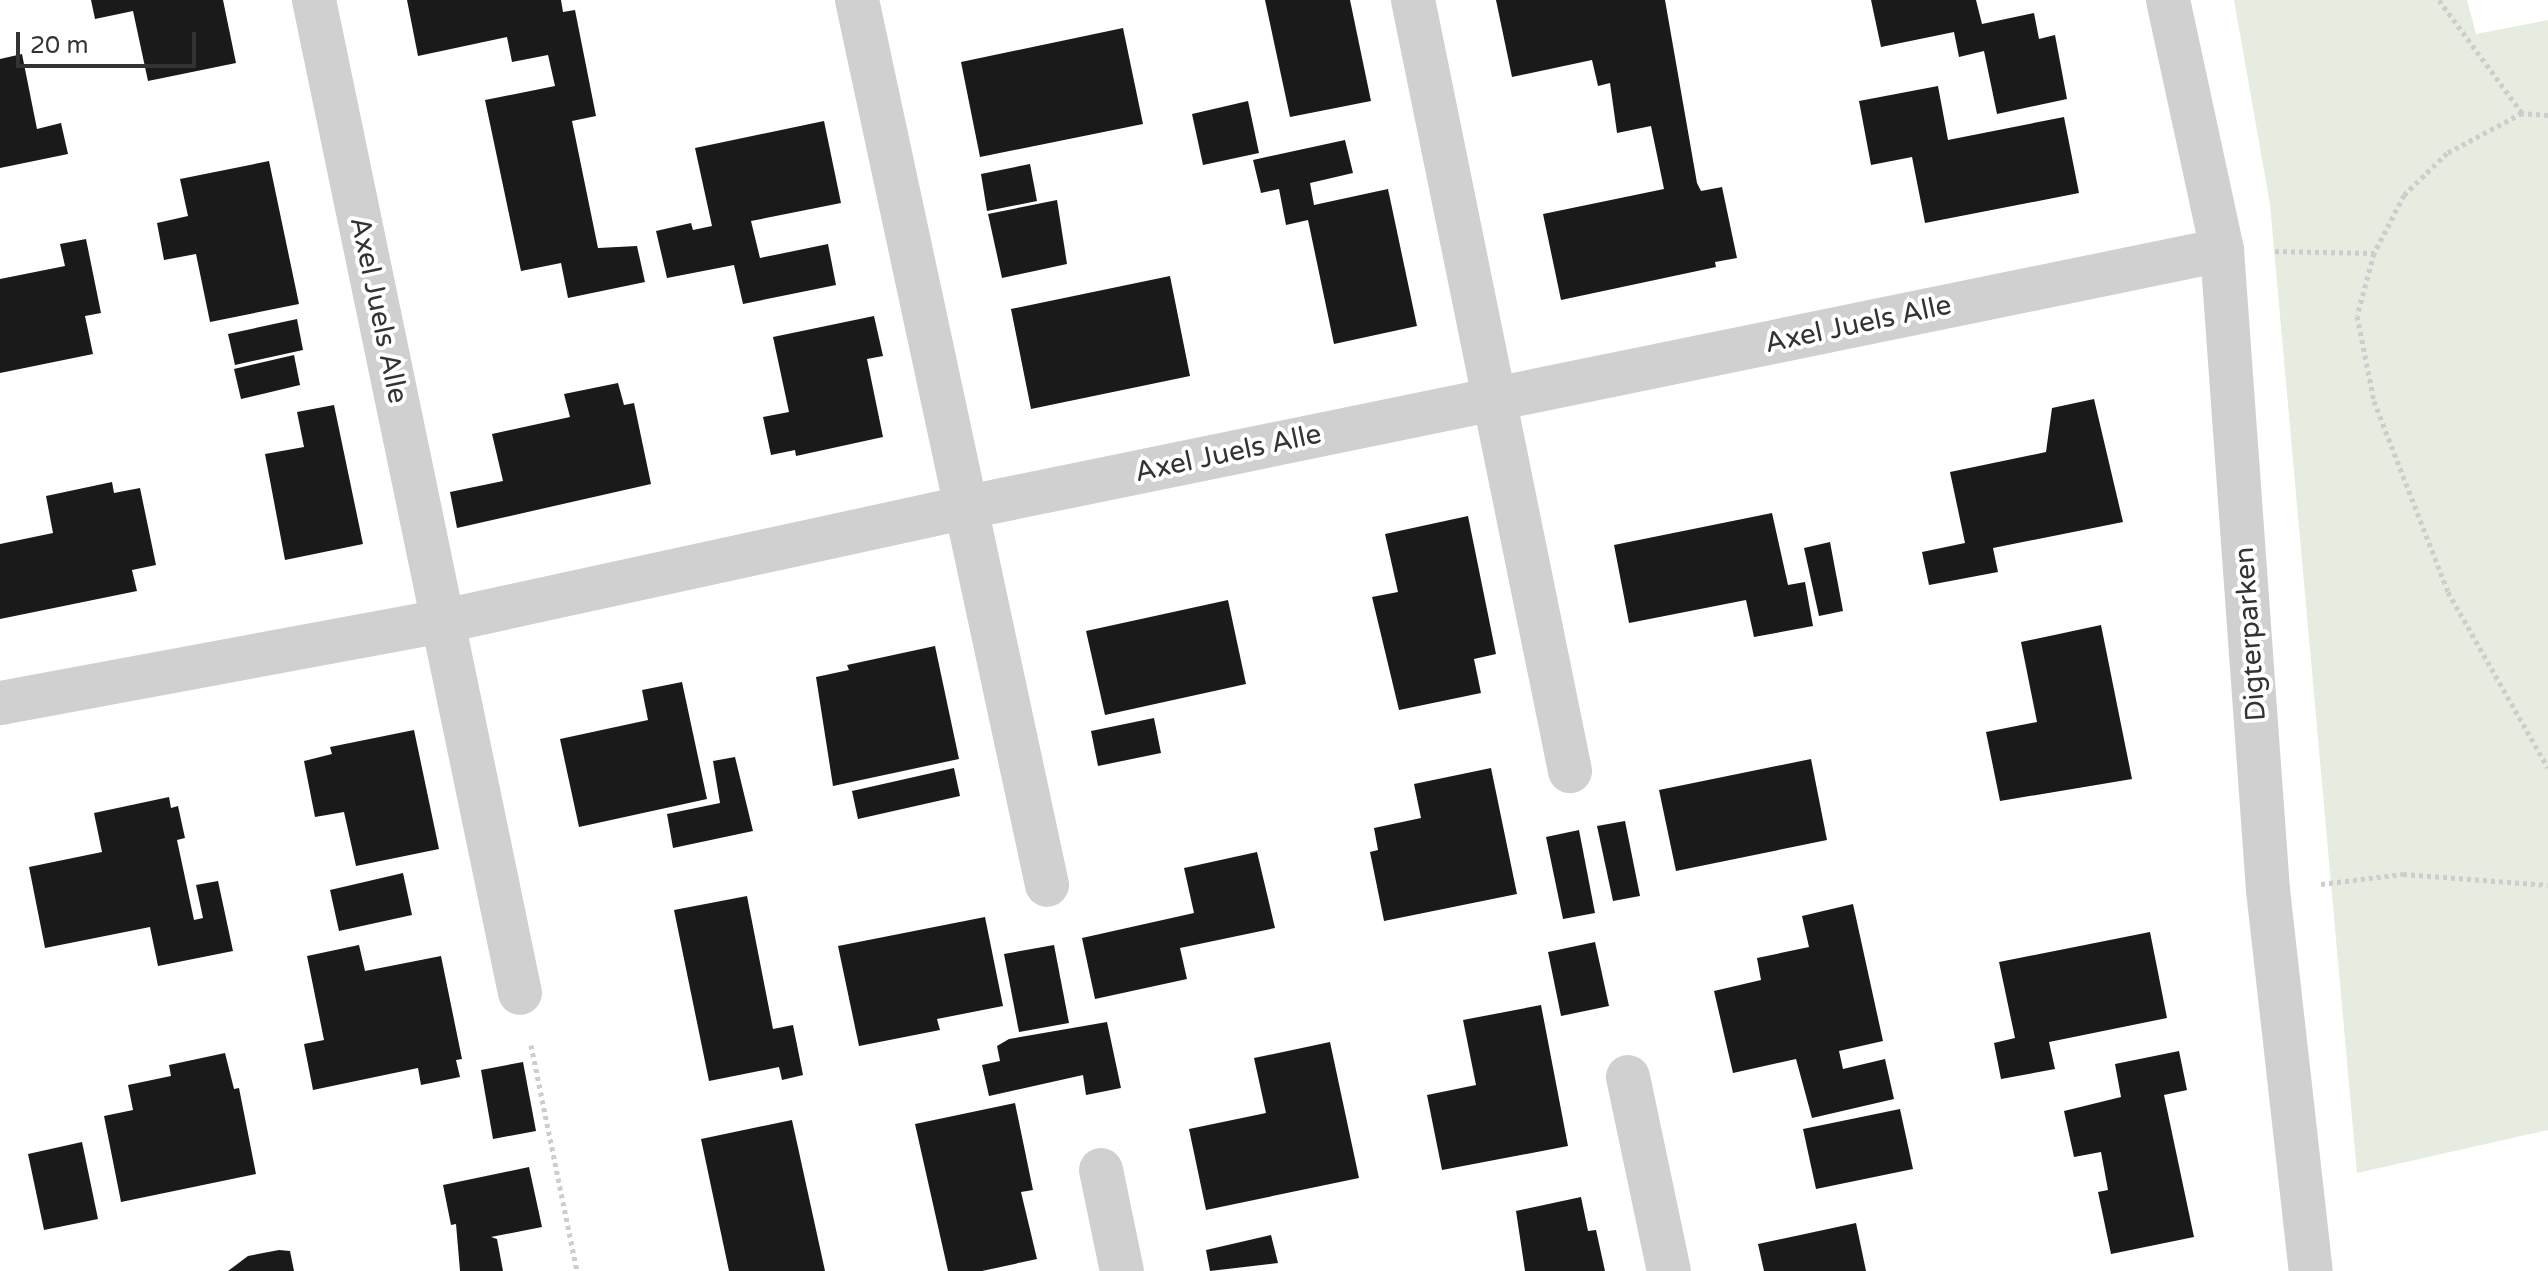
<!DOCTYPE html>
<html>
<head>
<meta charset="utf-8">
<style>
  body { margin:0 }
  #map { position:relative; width:2548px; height:1271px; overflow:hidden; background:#fff; font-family:"Varela Round",sans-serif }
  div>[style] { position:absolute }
  .green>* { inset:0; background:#e6ecdf }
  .building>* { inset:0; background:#1a1a1a }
  .path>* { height:5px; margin-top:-2.5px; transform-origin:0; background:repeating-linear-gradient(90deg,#cdcdcd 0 4px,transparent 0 8px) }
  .minor>* { height:44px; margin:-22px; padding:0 22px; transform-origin:22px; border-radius:22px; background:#d0d0d0 }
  span { translate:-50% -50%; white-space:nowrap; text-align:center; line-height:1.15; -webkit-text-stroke:8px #fff; paint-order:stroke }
  .street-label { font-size:28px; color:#333 }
  .scale { position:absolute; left:16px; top:32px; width:180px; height:36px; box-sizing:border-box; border:4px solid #333; border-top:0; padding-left:10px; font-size:24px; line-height:28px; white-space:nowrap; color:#333; -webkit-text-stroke:6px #fff; paint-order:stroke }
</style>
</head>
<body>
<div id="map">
  <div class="green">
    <i style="clip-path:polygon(2234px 0,2467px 0,2476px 34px,2548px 20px,2548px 1130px,2357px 1173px,2270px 204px)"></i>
  </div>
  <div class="building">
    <i style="clip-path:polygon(91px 0,223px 0,236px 63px,148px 81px,133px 11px,95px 19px)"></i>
    <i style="clip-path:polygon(407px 0,561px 0,563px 12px,575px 10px,596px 116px,572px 121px,598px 248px,637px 246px,645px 282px,568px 298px,561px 263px,521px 271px,485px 100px,555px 86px,548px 55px,512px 62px,507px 37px,418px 56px)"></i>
    <i style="clip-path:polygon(1265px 0,1350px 0,1371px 101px,1290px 117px)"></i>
    <i style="clip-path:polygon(1496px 0,1665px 0,1697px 183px,1701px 191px,1722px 187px,1737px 258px,1715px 262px,1716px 267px,1561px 300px,1543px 214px,1664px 189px,1651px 126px,1617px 133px,1610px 83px,1598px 86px,1592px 60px,1512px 77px)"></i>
    <i style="clip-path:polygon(1871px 0,1976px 0,1982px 24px,2034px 13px,2039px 39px,2055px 35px,2067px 99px,1997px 114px,1984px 51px,1959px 57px,1954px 32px,1881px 47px)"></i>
    <i style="clip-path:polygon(1123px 28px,1143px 124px,980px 157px,961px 62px)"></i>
    <i style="clip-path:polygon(22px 54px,37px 129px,61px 123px,68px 154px,0 168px,0 59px)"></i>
    <i style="clip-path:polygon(1938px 86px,1948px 140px,2064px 117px,2079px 193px,1925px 223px,1912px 157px,1871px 165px,1859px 101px)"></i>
    <i style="clip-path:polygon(1248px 101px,1259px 153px,1203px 165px,1192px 114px)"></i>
    <i style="clip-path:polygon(824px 121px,841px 203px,751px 221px,760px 258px,828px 244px,836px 285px,743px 304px,734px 265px,667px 278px,656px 231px,691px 223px,693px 230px,712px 226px,695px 148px)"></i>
    <i style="clip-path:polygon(1345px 140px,1353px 173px,1310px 183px,1314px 205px,1388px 189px,1417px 326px,1334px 344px,1308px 220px,1286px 225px,1279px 189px,1261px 193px,1253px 160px)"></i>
    <i style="clip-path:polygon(269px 161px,299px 304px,210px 322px,196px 254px,164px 260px,157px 223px,188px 216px,180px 179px)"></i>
    <i style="clip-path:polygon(1030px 164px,1037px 201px,987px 211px,981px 174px)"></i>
    <i style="clip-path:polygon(1057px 200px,1067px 264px,1002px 278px,988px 214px)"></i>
    <i style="clip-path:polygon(86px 239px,101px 313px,85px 316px,93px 354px,0 373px,0 279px,65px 266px,60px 244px)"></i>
    <i style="clip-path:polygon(1170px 276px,1190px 376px,1031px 409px,1011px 309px)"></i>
    <i style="clip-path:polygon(874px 316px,883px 356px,867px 359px,883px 437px,796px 456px,795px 450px,771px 455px,763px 417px,789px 412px,773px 337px)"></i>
    <i style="clip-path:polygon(297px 319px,303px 350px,235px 365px,228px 334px)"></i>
    <i style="clip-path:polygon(294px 355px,300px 385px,241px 399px,234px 369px)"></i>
    <i style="clip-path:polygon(618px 383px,624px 405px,634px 403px,651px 484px,457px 528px,450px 492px,503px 481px,492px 434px,570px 417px,564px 394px)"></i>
    <i style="clip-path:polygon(2094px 399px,2123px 522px,1993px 548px,1998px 572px,1929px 585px,1922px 552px,1965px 543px,1950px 472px,2046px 452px,2052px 408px)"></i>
    <i style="clip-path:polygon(334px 405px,363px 544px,285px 560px,265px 454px,304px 447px,297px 412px)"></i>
    <i style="clip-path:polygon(112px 482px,114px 493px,140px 488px,156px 565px,132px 570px,137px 591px,0 619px,0 544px,53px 533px,46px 496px)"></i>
    <i style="clip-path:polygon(1772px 513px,1788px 585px,1805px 582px,1813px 626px,1754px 637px,1746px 600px,1629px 623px,1614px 545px)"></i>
    <i style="clip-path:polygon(1468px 516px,1496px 654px,1474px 659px,1481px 693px,1399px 710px,1372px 597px,1398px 592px,1385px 534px)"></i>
    <i style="clip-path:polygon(1830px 542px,1843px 611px,1819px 616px,1804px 548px)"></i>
    <i style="clip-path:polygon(1228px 600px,1246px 684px,1105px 715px,1086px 631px)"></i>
    <i style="clip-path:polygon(2101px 625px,2132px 779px,2000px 801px,1986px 732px,2037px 722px,2021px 642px)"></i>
    <i style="clip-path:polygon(935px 646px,959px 759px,833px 786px,816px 677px,849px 670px,847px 665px)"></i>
    <i style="clip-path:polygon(682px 682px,707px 799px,579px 827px,560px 739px,648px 720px,642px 690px)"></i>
    <i style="clip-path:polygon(1154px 718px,1161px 753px,1098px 766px,1091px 731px)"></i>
    <i style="clip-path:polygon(414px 730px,439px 849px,356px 866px,344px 812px,315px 817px,304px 761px,332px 754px,330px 747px)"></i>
    <i style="clip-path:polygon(735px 757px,753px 831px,673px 848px,667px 814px,720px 803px,713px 761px)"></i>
    <i style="clip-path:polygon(1811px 759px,1827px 840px,1676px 871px,1659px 790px)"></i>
    <i style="clip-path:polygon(954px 768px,960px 796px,858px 819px,852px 791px)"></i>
    <i style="clip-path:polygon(1491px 768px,1517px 894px,1384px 921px,1370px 852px,1378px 850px,1374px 828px,1421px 818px,1414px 784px)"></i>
    <i style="clip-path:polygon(169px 797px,171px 808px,178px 806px,185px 838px,177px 840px,194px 920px,203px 918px,196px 885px,218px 881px,233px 951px,158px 966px,150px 927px,45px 948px,29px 867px,102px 852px,94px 813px)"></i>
    <i style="clip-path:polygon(1625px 821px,1640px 896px,1613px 901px,1597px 826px)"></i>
    <i style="clip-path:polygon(1579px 830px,1595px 913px,1563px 919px,1546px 837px)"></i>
    <i style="clip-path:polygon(1257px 852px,1275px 928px,1180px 948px,1187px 979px,1095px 999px,1082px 938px,1194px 913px,1184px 868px)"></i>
    <i style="clip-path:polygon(403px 873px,412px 915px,339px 931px,330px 890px)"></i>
    <i style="clip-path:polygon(747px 896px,773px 1029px,793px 1025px,803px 1075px,782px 1080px,779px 1067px,709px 1081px,674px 910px)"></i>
    <i style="clip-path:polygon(1853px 904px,1883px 1041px,1839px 1051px,1843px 1069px,1885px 1059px,1894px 1099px,1812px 1118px,1796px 1059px,1733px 1073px,1714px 991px,1761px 980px,1757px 958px,1809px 947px,1802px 916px)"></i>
    <i style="clip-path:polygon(985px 917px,1003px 1006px,937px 1019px,940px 1030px,859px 1046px,838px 946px)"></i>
    <i style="clip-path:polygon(2150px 932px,2167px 1018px,2049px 1042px,2055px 1069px,2001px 1079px,1994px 1043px,2015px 1038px,1999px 962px)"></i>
    <i style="clip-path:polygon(1595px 942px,1609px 1006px,1561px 1016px,1548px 952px)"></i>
    <i style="clip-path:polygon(359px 945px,365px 971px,441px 956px,462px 1059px,456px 1060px,460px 1077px,421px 1085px,418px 1068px,313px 1090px,304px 1044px,324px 1040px,307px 956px)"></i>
    <i style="clip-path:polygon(1054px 945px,1069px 1023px,1019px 1032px,1004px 954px)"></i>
    <i style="clip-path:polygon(1541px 1005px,1568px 1146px,1442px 1170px,1427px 1095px,1476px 1085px,1463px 1020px)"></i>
    <i style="clip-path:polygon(1107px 1022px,1121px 1088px,1086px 1095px,1083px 1075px,989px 1096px,982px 1065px,1000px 1061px,997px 1046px,1009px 1039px)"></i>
    <i style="clip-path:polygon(1330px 1042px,1359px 1178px,1206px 1210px,1189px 1129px,1266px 1113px,1254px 1058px)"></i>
    <i style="clip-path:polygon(2179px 1051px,2187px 1090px,2164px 1095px,2194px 1237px,2111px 1254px,2098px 1192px,2108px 1190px,2101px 1152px,2074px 1157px,2064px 1111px,2121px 1097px,2115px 1064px)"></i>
    <i style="clip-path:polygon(225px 1053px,234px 1089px,239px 1088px,256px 1174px,121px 1202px,104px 1116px,133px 1110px,128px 1085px,171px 1076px,169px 1065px)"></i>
    <i style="clip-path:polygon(523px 1062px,536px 1131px,493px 1139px,481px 1070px)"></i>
    <i style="clip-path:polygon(1015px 1103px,1033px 1190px,1021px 1192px,1037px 1259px,982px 1271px,948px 1271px,915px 1124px)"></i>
    <i style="clip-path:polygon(1900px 1109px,1913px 1169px,1816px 1189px,1803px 1129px)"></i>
    <i style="clip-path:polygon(792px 1120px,825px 1271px,729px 1271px,701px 1139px)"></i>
    <i style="clip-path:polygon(82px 1142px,98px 1219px,44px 1230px,28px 1154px)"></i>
    <i style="clip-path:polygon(529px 1167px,542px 1227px,491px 1237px,497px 1239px,503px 1271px,460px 1271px,456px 1224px,451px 1225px,443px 1185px)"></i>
    <i style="clip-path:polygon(1581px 1197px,1588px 1231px,1596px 1230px,1605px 1271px,1525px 1271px,1516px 1211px)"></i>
    <i style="clip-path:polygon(1856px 1223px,1866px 1271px,1764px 1271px,1758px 1244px)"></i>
    <i style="clip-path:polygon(1271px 1235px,1278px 1263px,1210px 1271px,1206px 1250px)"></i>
    <i style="clip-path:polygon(279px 1250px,290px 1251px,294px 1271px,228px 1271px,248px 1256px)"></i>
  </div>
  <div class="path">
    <i style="left:2439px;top:0;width:140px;rotate:53.7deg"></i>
    <i style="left:2548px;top:115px;width:26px;rotate:-176deg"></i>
    <i style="left:2522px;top:113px;width:85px;rotate:151.9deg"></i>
    <i style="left:2447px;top:153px;width:60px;rotate:135.7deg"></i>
    <i style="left:2404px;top:195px;width:65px;rotate:117.3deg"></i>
    <i style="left:2374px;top:253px;width:65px;rotate:105.1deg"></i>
    <i style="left:2357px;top:316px;width:87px;rotate:78.7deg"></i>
    <i style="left:2374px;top:401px;width:205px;rotate:68.8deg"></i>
    <i style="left:2448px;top:592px;width:202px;rotate:60.4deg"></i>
    <i style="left:2275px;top:251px;width:99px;rotate:1.2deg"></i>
    <i style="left:2321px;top:884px;width:83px;rotate:-7deg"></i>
    <i style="left:2403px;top:874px;width:145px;rotate:4.3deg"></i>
    <i style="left:531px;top:1045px;width:231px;rotate:78.5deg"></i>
  </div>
  <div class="minor">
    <i style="left:314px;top:0;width:1014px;rotate:78.28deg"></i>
    <i style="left:857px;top:0;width:905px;rotate:77.88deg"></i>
    <i style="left:1413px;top:0;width:787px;rotate:78.49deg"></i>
    <i style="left:2168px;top:0;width:256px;rotate:77.8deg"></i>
    <i style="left:2222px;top:250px;width:642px;rotate:85.89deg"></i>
    <i style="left:2268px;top:890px;width:383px;rotate:83.6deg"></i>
    <i style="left:0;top:703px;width:452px;rotate:-10.5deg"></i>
    <i style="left:444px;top:621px;width:531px;rotate:-12.28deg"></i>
    <i style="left:963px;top:508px;width:1285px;rotate:-11.58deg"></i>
    <i style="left:1628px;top:1077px;width:198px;rotate:78.1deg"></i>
    <i style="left:1101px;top:1170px;width:103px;rotate:78.3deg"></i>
  </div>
  <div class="street-label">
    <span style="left:379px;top:310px;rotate:78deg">Axel Juels Alle</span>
    <span style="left:1858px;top:324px;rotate:-12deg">Axel Juels Alle</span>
    <span style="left:1228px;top:453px;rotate:-12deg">Axel Juels Alle</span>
    <span style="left:2250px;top:634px;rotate:-94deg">Digterparken</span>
  </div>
  <div class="scale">20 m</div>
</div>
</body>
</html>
